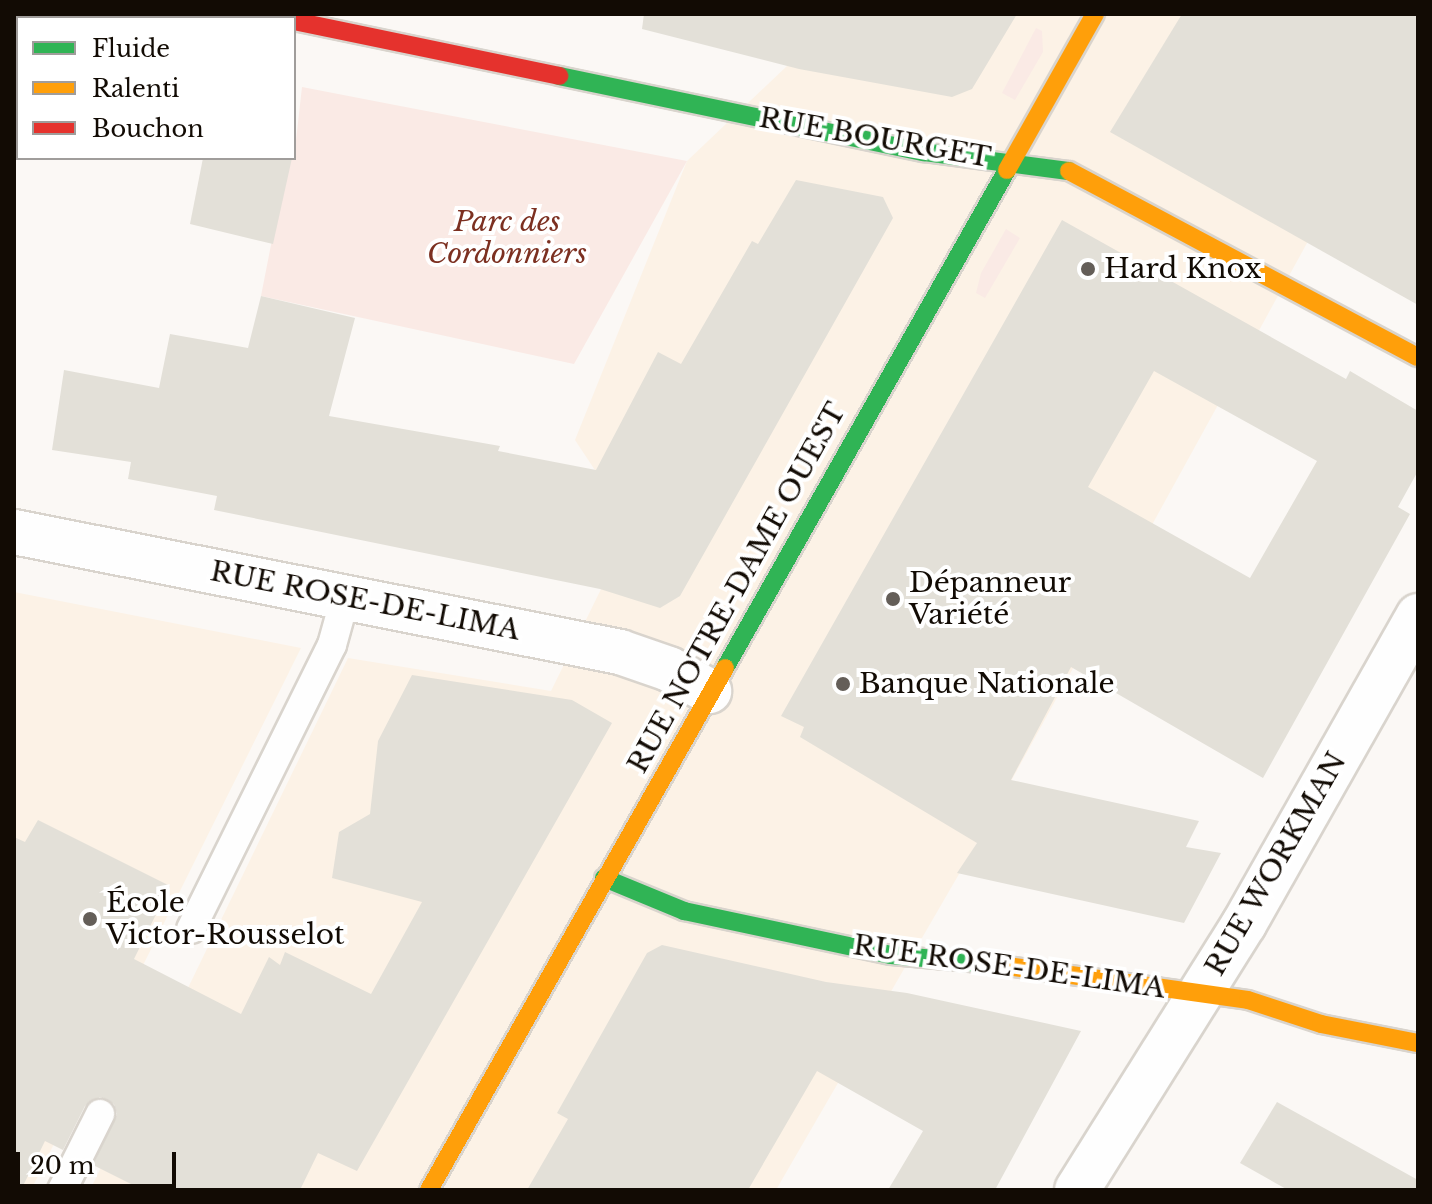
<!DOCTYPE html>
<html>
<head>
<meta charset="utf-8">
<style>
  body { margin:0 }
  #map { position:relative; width:1432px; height:1204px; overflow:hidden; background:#fbf8f5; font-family:"Libre Baskerville",serif }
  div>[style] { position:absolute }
  .built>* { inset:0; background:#fcf2e6 }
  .green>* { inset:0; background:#faeae5 }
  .building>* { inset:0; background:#e3e0d8 }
  .roads { filter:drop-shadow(2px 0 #d9d4cd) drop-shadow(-2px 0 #d9d4cd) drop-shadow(0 2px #d9d4cd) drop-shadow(0 -2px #d9d4cd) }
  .lane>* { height:28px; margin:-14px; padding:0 14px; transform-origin:14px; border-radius:14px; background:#fefefe }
  .street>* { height:44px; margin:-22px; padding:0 22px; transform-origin:22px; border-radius:22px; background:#fefefe }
  .fast>* { height:18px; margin:-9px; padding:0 9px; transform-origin:9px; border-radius:9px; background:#30b455 }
  .slow>* { height:18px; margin:-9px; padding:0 9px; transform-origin:9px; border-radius:9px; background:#ff9f0a }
  .jam>* { height:18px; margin:-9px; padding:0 9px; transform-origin:9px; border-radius:9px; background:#e5322d }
  .dots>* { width:22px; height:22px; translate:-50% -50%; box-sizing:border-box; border:4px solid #fff; border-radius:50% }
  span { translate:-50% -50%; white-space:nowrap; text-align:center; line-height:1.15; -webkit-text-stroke:8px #fff; paint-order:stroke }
  .street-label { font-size:28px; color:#120b04 }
  .park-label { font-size:28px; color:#7c3021; font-style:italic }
  .poi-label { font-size:28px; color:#120b04 }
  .left { translate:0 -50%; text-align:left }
  .frame { position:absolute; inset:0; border:16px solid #120b04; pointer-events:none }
  .legend { position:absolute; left:16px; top:16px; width:280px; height:144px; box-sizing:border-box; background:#fff; border:2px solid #a09d9b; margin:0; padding:10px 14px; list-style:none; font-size:24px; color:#120b04 }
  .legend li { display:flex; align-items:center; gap:16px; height:40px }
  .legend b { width:40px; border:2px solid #a09d9b }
  .scale { position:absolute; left:16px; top:1152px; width:160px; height:36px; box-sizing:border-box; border:4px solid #120b04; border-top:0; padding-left:10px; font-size:24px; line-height:28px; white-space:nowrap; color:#120b04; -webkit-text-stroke:6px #fff; paint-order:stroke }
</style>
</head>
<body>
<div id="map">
  <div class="built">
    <i style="clip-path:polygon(797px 14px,1418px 14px,1312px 234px,977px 843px,776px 1190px,90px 1190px,348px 658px,551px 691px,632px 526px,575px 440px,687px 161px,787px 66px)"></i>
    <i style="clip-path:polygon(14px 592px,301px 648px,31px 1190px,14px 1190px)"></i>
  </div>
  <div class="green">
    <i style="clip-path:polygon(1036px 28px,1042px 31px,1043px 52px,1015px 100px,1002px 93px)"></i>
    <i style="clip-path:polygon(302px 87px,395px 105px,687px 161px,574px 364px,261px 296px,288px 158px,294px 158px)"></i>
    <i style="clip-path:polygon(1006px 229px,1020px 238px,985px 298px,976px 293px,981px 273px)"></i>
  </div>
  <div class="building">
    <i style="clip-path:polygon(644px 14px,1017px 14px,972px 89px,952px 97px,799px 69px,642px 29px)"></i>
    <i style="clip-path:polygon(1182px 14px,1418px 14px,1418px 305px,1110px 132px)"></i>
    <i style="clip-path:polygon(203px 158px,292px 158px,273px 244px,190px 224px)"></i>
    <i style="clip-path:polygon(796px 180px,883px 197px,893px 218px,680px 596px,660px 608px,600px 589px,214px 510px,217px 496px,128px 479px,131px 462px,52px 450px,64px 370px,159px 388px,170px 334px,248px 348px,261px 296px,355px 318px,329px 416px,500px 446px,498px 451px,596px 470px,658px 352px,681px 364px,752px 241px,758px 244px)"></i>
    <i style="clip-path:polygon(evenodd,1062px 220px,1346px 379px,1350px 371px,1418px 411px,1418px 471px,1398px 507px,1410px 514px,1263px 778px,1071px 667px,1011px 780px,1199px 821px,1186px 847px,1221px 853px,1184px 923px,957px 873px,977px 843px,800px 737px,804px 727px,781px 716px,1062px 220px,1154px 371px,1317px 461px,1250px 578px,1088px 487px,1154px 371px)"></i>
    <i style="clip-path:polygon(412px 675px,572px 700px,612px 723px,357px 1171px,318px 1153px,300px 1190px,143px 1190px,93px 1165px,117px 1114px,114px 1104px,100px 1097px,85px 1106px,63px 1150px,45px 1141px,21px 1190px,14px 1190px,14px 837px,25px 842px,38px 820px,170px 886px,134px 959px,241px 1014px,269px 957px,280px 965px,285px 952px,371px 994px,422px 902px,332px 878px,339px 832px,370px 814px,378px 741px)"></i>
    <i style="clip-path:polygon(662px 945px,826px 982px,907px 993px,1081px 1031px,995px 1190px,888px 1190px,923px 1131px,817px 1071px,748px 1190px,527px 1190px,568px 1119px,557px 1113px,647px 953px)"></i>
    <i style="clip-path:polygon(1277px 1102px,1418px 1180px,1418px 1190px,1288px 1190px,1240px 1163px)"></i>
  </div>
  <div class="roads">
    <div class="lane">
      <i style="left:191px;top:929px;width:317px;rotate:-63.6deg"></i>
      <i style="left:332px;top:645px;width:49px;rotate:-74.5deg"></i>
      <i style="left:62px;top:1190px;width:85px;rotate:-63.4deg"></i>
    </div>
    <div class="street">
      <i style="left:257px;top:14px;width:20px;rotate:11deg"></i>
      <i style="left:14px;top:532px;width:618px;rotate:11.2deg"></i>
      <i style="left:620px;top:652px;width:52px;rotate:19.1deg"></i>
      <i style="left:669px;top:669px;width:46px;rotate:28.8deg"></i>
      <i style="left:1077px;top:1190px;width:314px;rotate:-57.9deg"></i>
      <i style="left:1244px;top:924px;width:354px;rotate:-60.5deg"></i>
    </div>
    <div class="fast">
      <i style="left:559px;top:76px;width:373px;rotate:11.8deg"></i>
      <i style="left:924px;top:152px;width:146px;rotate:7.5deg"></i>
      <i style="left:725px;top:668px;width:572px;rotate:-60.48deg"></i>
      <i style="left:604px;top:878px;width:87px;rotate:22.4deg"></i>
      <i style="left:684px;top:911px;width:212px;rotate:12deg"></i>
      <i style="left:891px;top:955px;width:109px;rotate:5.2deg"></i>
    </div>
    <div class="slow">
      <i style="left:1007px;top:170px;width:179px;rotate:-60.6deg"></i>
      <i style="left:1069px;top:171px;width:395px;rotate:28.1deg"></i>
      <i style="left:1000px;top:965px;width:250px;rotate:8deg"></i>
      <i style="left:1248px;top:1000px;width:77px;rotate:18.2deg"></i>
      <i style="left:1321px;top:1024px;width:99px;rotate:11.1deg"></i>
      <i style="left:429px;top:1190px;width:600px;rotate:-60.44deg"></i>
    </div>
    <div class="jam">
      <i style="left:294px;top:21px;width:271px;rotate:11.7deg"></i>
    </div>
  </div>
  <div class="dots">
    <i style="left:1088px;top:269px;background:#645e58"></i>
    <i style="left:893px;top:599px;background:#645e58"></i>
    <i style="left:843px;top:684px;background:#645e58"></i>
    <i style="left:90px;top:919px;background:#645e58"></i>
  </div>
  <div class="street-label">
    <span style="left:875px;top:138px;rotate:10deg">RUE BOURGET</span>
    <span style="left:737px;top:588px;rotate:-61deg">RUE NOTRE-DAME OUEST</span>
    <span style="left:365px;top:601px;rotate:11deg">RUE ROSE-DE-LIMA</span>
    <span style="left:1276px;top:864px;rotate:-60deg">RUE WORKMAN</span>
    <span style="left:1009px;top:967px;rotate:8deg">RUE ROSE-DE-LIMA</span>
  </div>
  <div class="park-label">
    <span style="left:507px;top:238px">Parc des<br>Cordonniers</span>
  </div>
  <div class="poi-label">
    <span class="left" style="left:1104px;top:269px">Hard Knox</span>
    <span class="left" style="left:909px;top:599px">Dépanneur<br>Variété</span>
    <span class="left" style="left:859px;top:684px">Banque Nationale</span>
    <span class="left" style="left:106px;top:919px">École<br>Victor-Rousselot</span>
  </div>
  <div class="frame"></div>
  <ul class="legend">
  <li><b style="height:10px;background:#30b455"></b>Fluide</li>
  <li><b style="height:10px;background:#ff9f0a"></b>Ralenti</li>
  <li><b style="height:10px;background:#e5322d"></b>Bouchon</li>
  </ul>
  <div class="scale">20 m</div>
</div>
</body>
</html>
